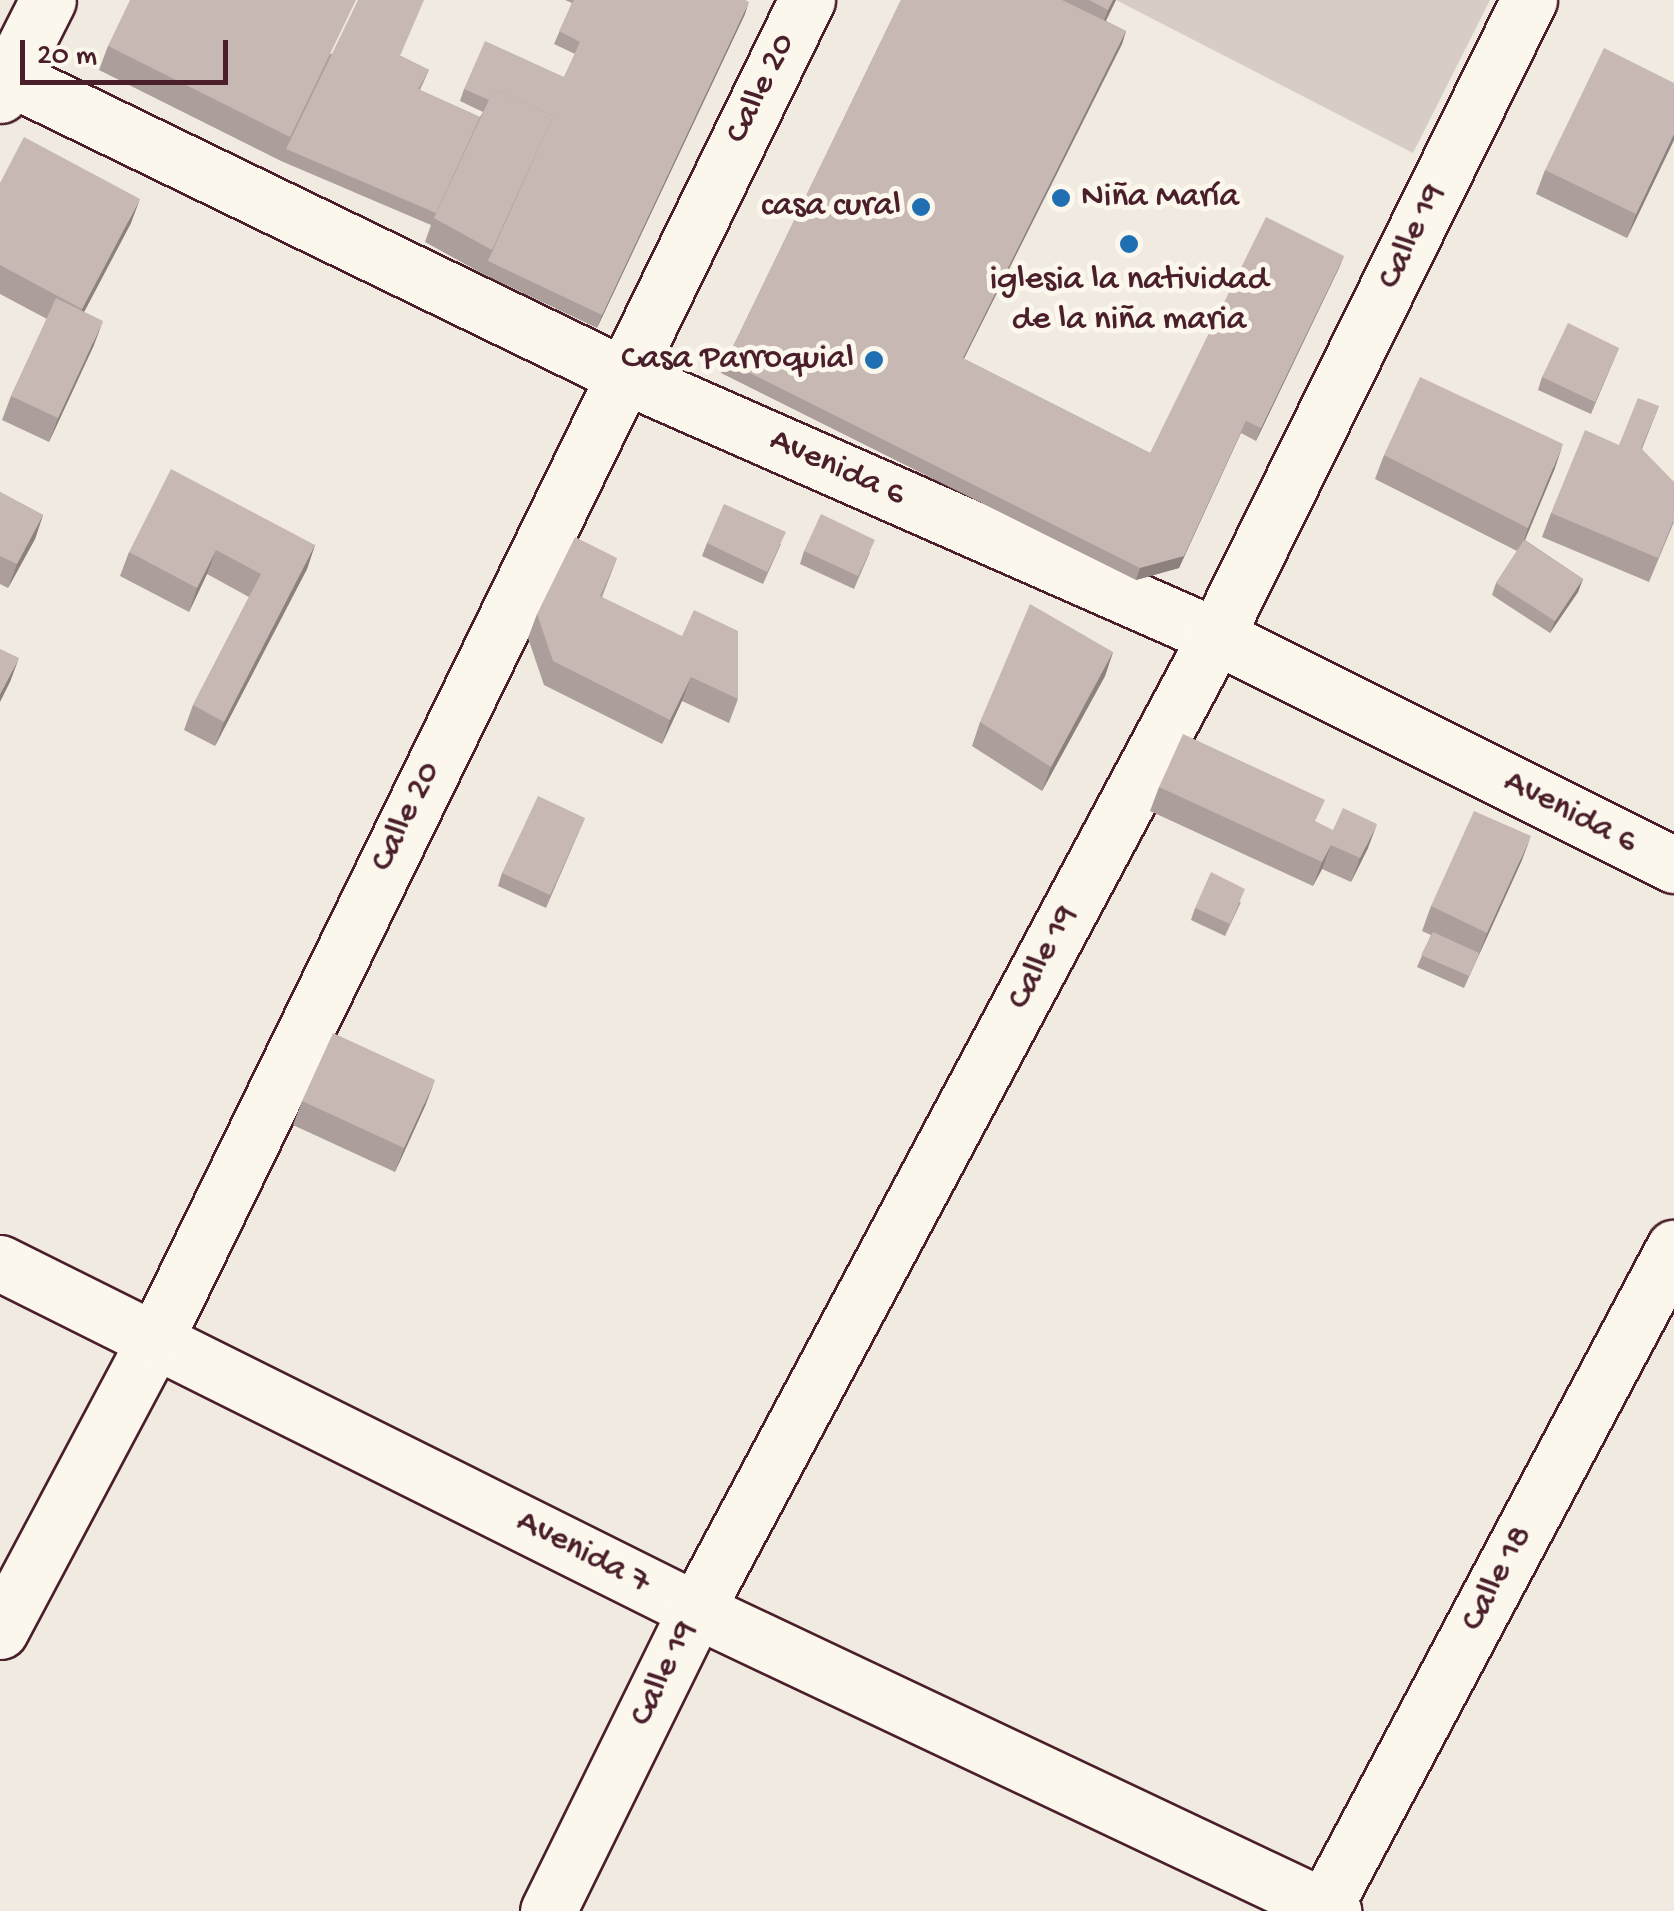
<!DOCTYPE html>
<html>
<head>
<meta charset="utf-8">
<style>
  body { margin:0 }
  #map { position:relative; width:1674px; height:1911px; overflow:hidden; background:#f0eae0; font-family:"Gochi Hand",sans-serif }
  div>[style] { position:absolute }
  .green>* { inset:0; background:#d8ccc6 }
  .roads { filter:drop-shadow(2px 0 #4a1f2b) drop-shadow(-2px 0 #4a1f2b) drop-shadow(0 2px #4a1f2b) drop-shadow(0 -2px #4a1f2b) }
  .street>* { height:55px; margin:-27.5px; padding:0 27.5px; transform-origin:27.5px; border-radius:27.5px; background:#fbf7ec }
  .wall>* { inset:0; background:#ac9e9a }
  .shaded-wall>* { inset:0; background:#8c817d }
  .building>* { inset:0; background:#c8b8b3 }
  .dots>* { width:28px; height:28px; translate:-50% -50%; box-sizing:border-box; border:5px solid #fbf7ec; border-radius:50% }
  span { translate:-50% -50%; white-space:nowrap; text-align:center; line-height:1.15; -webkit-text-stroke:10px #fbf7ec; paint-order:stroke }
  .street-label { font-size:35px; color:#4a1f2b }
  .poi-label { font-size:35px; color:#4a1f2b }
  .left { translate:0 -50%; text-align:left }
  .right { translate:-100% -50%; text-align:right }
  .scale { position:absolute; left:20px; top:40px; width:208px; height:45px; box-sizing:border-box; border:5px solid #4a1f2b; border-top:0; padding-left:12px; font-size:30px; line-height:35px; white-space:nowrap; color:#4a1f2b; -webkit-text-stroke:8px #fbf7ec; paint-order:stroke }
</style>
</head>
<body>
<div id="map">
  <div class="green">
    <i style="clip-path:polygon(1116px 0,1490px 0,1413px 153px)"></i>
  </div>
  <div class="roads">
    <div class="street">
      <i style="left:0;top:73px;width:690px;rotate:25.86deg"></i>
      <i style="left:621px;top:374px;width:650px;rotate:23.77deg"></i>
      <i style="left:1216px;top:636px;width:512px;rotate:26.57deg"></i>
      <i style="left:0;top:95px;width:106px;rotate:-63.2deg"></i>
      <i style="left:0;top:1263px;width:778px;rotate:26.5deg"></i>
      <i style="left:696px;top:1610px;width:705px;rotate:25.29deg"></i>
      <i style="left:0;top:1631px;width:334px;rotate:-62deg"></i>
      <i style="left:157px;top:1336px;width:1486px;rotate:-64.06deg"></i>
      <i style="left:548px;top:1911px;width:335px;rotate:-63.8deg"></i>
      <i style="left:696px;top:1610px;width:1104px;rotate:-61.9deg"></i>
      <i style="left:1216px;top:636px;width:709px;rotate:-63.8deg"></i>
      <i style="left:1322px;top:1911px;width:751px;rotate:-62.04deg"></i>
    </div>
  </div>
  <div class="wall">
    <i style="clip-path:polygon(565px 0,745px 0,745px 14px,597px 328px,483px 274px,425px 242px,431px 225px,281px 161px,99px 70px,108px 46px,401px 56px,429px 70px,420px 90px,480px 117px,483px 112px,460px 101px,464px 89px,564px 77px,575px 54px,554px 44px,572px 3px)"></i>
    <i style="clip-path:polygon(901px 0,1116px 0,1106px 21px,1126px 31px,1122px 44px,964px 359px,1150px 453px,1344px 256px,1256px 441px,1241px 433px,1179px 568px,1136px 580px,721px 373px,726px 361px)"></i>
    <i style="clip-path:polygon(1674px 83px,1674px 140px,1627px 238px,1536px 194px,1545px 170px)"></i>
    <i style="clip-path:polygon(0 183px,131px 223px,84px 312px,94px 345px,49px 442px,2px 420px,11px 396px,47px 319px,0 294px)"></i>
    <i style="clip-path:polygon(1619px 348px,1591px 414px,1538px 390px,1542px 377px)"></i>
    <i style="clip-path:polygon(1659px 406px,1642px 449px,1674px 522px,1649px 582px,1542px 537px,1551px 513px)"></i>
    <i style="clip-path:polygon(1384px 455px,1555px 468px,1525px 540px,1583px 579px,1578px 592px,1550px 633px,1492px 595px,1496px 583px,1517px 551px,1375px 479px)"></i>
    <i style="clip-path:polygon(0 492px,43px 515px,35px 539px,8px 588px,0 584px)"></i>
    <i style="clip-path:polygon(707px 543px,781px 544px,763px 584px,702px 556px)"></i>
    <i style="clip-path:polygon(315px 545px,307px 569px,215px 746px,184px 730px,193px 705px,249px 597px,207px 574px,189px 612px,120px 576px,129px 552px)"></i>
    <i style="clip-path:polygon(804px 551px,870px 552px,854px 589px,800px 564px)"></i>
    <i style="clip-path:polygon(617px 558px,602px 597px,738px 699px,729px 723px,682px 701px,662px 744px,544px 685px,528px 638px,537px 614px)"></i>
    <i style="clip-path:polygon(1113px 652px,1105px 676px,1042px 791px,972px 746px,980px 722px)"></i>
    <i style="clip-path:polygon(1159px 787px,1317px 823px,1368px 848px,1351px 882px,1322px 869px,1313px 886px,1150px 811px)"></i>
    <i style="clip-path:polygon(585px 818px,546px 908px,498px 886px,502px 873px)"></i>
    <i style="clip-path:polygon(1522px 860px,1464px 988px,1417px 967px,1431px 935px,1422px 931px,1431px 906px)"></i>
    <i style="clip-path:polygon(1241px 902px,1225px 936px,1191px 920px,1195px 908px)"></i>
    <i style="clip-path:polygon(302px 1101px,426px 1104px,395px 1172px,293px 1125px)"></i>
  </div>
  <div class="shaded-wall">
    <i style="clip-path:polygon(1113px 0,1116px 0,1099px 34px,1108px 10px)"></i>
    <i style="clip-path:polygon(749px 2px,745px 14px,597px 328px,602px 315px)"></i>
    <i style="clip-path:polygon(1126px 31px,1122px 44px,958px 370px,963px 358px)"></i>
    <i style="clip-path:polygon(1674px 134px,1674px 140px,1627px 238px,1636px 214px)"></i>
    <i style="clip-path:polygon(140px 199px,131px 223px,73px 333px,82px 309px)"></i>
    <i style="clip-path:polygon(1344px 256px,1339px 268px,1256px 441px,1261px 428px)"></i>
    <i style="clip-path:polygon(103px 321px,94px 345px,49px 442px,58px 418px)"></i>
    <i style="clip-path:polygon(1246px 421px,1179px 568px,1136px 580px,1140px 568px)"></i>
    <i style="clip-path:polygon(1563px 444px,1555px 468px,1520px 552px,1528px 528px)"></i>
    <i style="clip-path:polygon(43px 515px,35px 539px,8px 588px,17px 564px)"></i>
    <i style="clip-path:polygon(315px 545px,307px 569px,215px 746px,224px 722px)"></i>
    <i style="clip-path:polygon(216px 550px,207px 574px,189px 612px,197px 588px)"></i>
    <i style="clip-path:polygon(1583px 579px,1578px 592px,1550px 633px,1555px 621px)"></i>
    <i style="clip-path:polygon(1113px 652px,1105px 676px,1042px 791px,1051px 767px)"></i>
    <i style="clip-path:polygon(19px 658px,10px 682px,0 702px,0 694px)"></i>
    <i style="clip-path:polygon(691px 677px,682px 701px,662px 744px,670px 720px)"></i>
    <i style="clip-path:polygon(1377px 824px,1368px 848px,1351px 882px,1360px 858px)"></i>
    <i style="clip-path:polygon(1531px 836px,1522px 860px,1478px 957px,1487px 933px)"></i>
    <i style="clip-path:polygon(1331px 845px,1322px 869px,1313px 886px,1322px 862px)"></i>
    <i style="clip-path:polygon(435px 1080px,426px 1104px,395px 1172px,404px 1148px)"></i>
  </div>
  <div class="building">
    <i style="clip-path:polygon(130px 0,356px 0,290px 137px,108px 46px)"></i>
    <i style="clip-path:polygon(358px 0,424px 0,400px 56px,429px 70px,418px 89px,480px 117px,436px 213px,286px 149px)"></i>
    <i style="clip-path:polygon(574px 0,745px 0,749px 2px,602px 315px,488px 261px,553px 116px,494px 89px,489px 100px,464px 89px,485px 41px,564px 77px,580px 42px,559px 31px)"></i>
    <i style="clip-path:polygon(901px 0,1062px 0,1126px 31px,963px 358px,1150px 453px,1266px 217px,1344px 256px,1261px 428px,1246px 421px,1184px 556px,1140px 568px,726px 361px)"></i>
    <i style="clip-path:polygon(1089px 0,1113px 0,1108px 10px)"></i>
    <i style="clip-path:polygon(1604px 48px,1674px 83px,1674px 134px,1636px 214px,1545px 170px)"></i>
    <i style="clip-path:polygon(494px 89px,553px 116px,492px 250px,434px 218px)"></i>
    <i style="clip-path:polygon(24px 137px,140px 199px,82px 309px,0 265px,0 183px)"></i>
    <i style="clip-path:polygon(56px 298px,103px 321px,58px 418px,11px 396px)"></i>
    <i style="clip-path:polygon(1568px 323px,1619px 348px,1595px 402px,1542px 377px)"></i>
    <i style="clip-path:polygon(1420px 377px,1563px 444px,1528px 528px,1384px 455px)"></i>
    <i style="clip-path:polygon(1638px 398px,1659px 406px,1641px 448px,1674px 482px,1674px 519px,1658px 558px,1551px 513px,1585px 430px,1619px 445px)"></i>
    <i style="clip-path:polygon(171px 469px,315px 545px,224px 722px,193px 705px,261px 574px,216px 550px,197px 588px,129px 552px)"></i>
    <i style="clip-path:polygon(0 492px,43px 515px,17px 564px,0 556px)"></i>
    <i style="clip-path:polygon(724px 504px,786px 532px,767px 572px,707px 543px)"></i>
    <i style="clip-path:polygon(821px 514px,875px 540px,858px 576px,804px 551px)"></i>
    <i style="clip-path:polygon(575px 537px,617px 558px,600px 596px,682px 636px,694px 610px,738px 631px,738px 699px,691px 677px,670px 720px,553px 661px,537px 614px)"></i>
    <i style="clip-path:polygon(1524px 540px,1583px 579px,1555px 621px,1496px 583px)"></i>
    <i style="clip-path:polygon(1030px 604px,1113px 652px,1051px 767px,980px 722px)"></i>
    <i style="clip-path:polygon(0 649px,19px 658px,0 694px)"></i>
    <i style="clip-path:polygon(1183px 734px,1325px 800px,1315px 821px,1333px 830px,1343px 808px,1377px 824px,1360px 858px,1331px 845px,1322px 862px,1159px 787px)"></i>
    <i style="clip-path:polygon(538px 796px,585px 818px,550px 895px,502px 873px)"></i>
    <i style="clip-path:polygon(1474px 811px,1531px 836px,1487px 933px,1431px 906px)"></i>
    <i style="clip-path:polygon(1211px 872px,1245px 889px,1230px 924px,1195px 908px)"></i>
    <i style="clip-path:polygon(1433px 932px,1479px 953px,1469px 976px,1421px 955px)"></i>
    <i style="clip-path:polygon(333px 1033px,435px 1080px,404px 1148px,302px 1101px)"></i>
  </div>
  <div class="dots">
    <i style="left:1061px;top:198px;background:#1f6fb2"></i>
    <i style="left:921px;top:207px;background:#1f6fb2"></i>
    <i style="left:1129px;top:244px;background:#1f6fb2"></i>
    <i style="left:874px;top:360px;background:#1f6fb2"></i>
  </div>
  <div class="street-label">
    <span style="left:762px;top:89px;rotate:-64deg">Calle 20</span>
    <span style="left:1413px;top:237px;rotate:-64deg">Calle 19</span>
    <span style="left:837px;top:469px;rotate:24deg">Avenida 6</span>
    <span style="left:1570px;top:813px;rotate:27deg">Avenida 6</span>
    <span style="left:407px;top:817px;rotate:-64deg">Calle 20</span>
    <span style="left:1044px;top:958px;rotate:-62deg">Calle 19</span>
    <span style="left:583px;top:1553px;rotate:27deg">Avenida 7</span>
    <span style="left:1498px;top:1579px;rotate:-62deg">Calle 18</span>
    <span style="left:665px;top:1674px;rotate:-64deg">Calle 19</span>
  </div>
  <div class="poi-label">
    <span class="left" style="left:1081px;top:198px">Niña María</span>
    <span class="right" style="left:901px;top:207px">casa cural</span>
    <span style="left:1129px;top:301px">iglesia la natividad<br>de la niña maria</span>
    <span class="right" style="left:854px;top:360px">Casa Parroquial</span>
  </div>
  <div class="scale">20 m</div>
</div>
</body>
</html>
